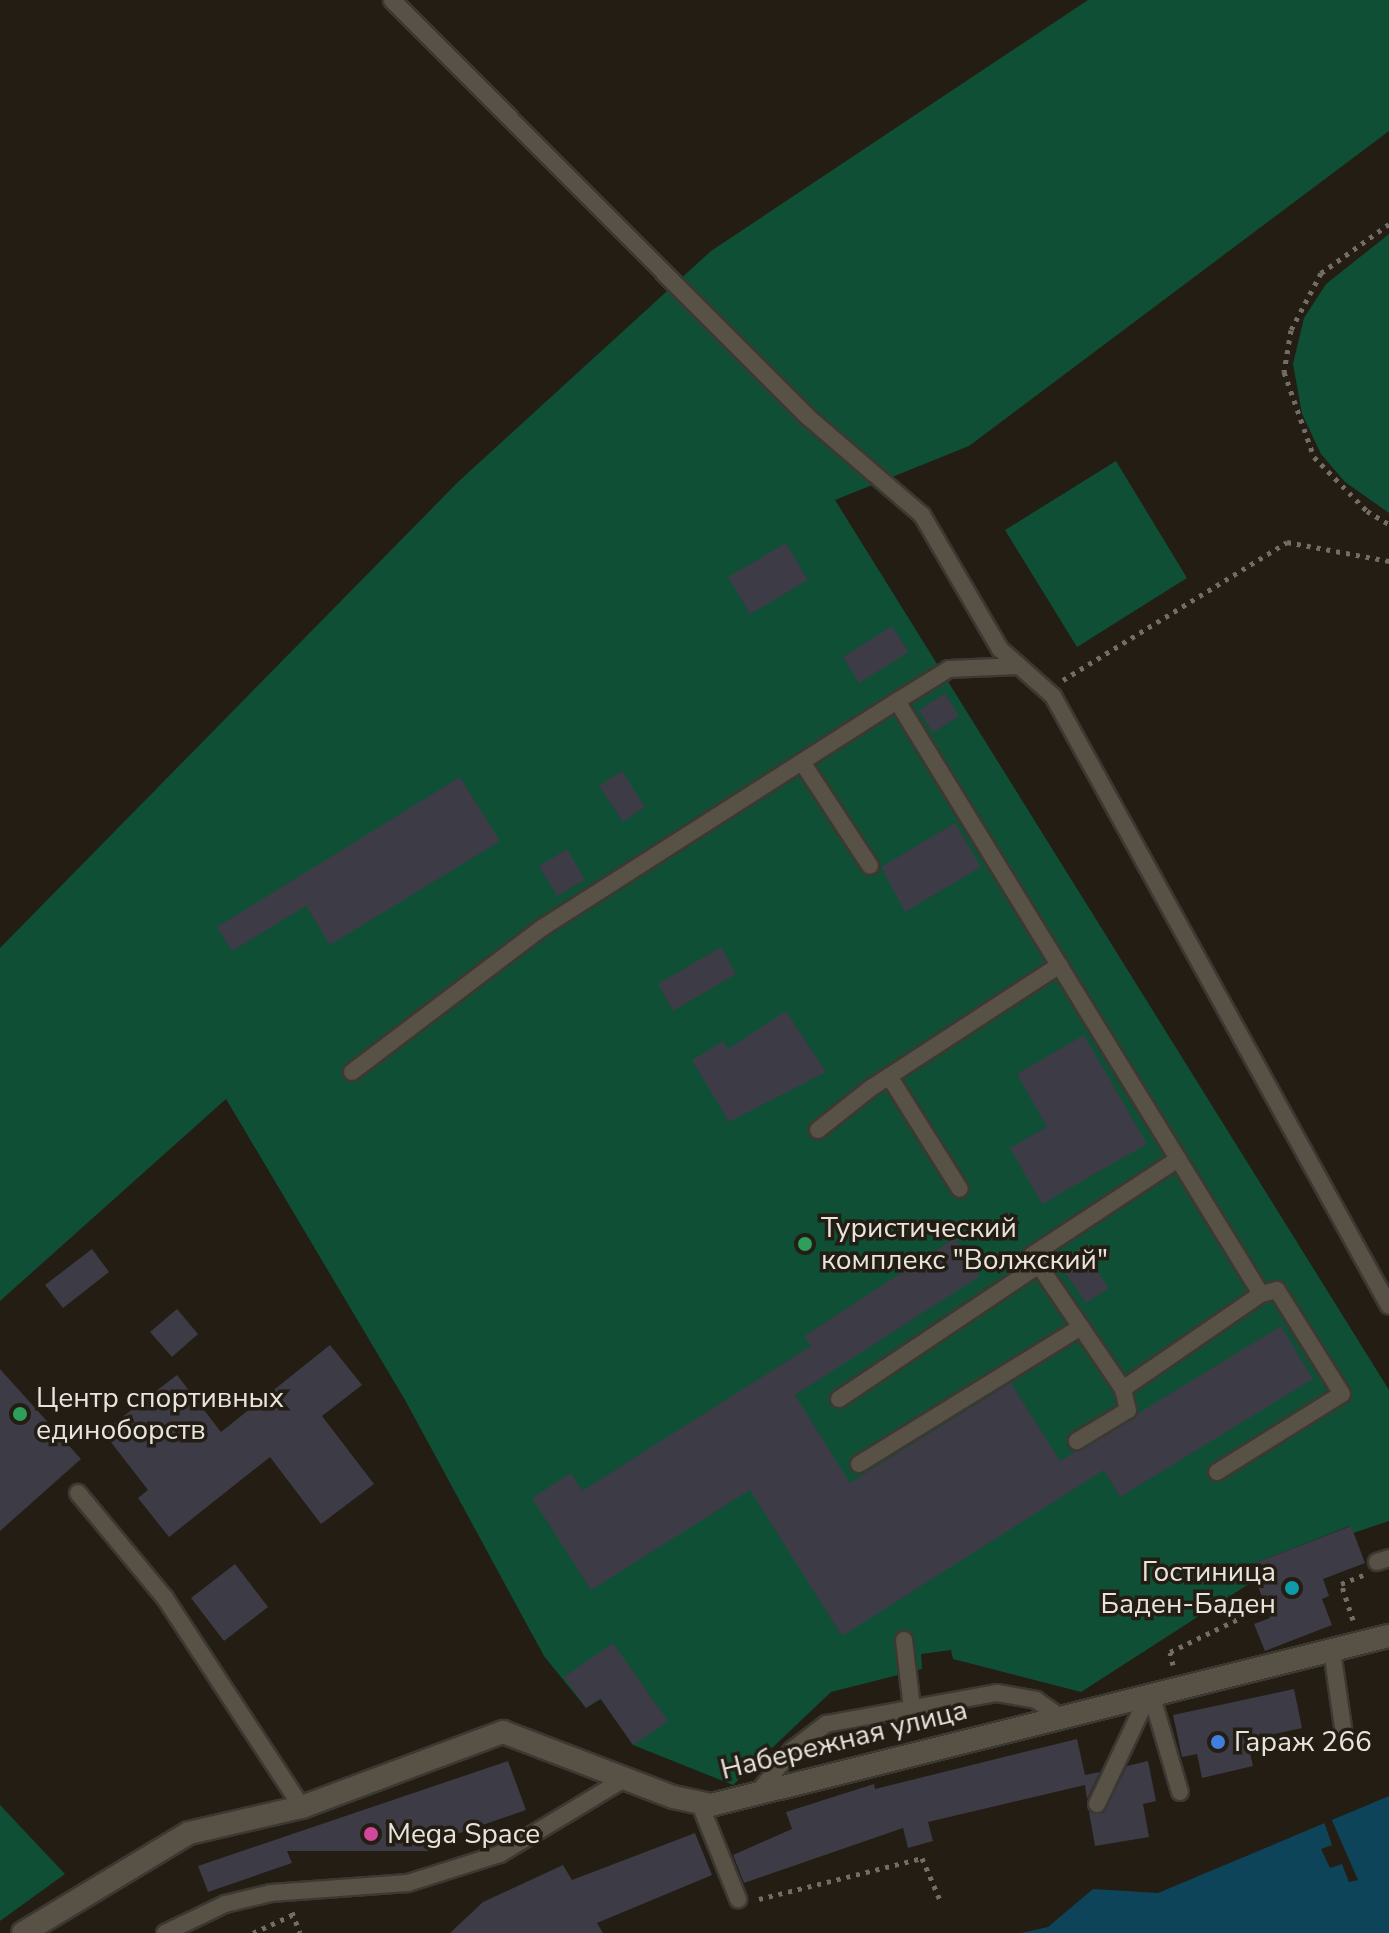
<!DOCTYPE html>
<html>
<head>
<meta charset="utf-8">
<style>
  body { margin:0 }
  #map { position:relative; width:1389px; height:1933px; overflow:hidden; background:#231d14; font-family:"Nunito Sans",sans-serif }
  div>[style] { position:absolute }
  .green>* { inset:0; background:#0e4f36 }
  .water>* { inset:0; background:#0e445a }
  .pier>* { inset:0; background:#231d14 }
  .building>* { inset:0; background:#3d3b46 }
  .path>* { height:5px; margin-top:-2.5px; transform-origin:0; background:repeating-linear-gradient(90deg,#736d65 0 4px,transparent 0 10px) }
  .roads { filter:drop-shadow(2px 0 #3c3832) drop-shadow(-2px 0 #3c3832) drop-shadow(0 2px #3c3832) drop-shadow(0 -2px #3c3832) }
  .service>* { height:16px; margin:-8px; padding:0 8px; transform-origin:8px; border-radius:8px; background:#575146 }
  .minor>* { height:22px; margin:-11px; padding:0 11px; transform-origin:11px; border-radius:11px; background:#575146 }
  .dots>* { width:22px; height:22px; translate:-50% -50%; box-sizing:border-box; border:4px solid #231d14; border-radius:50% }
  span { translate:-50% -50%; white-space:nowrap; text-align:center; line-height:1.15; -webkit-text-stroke:7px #231d14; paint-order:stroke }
  .poi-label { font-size:28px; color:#e8e4dd }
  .left { translate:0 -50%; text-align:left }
  .right { translate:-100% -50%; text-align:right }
  .street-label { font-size:28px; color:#e8e4dd }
</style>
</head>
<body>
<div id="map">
  <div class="green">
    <i style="clip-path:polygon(1088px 0,1389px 0,1389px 131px,969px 446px,835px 500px,1389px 1390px,1389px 1521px,1353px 1533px,1350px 1526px,1250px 1565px,1255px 1580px,1081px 1692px,953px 1659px,951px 1650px,921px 1654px,922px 1669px,831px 1692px,733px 1785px,633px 1745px,601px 1699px,586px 1708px,544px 1656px,405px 1400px,226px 1099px,0 1301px,0 948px,459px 481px,711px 251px)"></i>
    <i style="clip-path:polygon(1389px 234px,1389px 513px,1345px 482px,1321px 454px,1302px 414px,1293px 364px,1304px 318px,1326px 284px)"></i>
    <i style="clip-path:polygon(1116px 461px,1187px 578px,1077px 647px,1005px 530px)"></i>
    <i style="clip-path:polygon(0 1805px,65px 1874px,0 1921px)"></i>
  </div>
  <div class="water">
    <i style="clip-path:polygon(1389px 1796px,1389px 1933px,1021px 1933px,1048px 1927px,1093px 1889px,1158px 1893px)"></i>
  </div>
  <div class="pier">
    <i style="clip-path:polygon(1330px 1816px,1358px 1880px,1349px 1882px,1342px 1864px,1330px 1868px,1321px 1849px,1332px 1845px,1323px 1819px)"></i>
  </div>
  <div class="building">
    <i style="clip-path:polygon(786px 543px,808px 580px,750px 614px,728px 577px)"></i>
    <i style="clip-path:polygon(892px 626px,909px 652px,859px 683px,843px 657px)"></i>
    <i style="clip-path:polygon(945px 693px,959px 716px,933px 733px,919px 710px)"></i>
    <i style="clip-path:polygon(622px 771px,645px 807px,623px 822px,599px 786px)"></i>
    <i style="clip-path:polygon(460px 777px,500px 841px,330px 945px,306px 906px,232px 951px,217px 927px)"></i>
    <i style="clip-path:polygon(955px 823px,981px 867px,905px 912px,881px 867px)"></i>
    <i style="clip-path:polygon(567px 849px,585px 880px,557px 896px,539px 866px)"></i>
    <i style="clip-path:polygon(721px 947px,736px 974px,673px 1011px,658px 984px)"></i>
    <i style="clip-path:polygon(786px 1011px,826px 1072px,729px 1122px,692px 1060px,723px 1041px,728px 1049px)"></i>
    <i style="clip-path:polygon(1084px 1035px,1147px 1144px,1042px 1204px,1010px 1148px,1047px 1127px,1017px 1074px)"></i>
    <i style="clip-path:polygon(955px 1238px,980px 1276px,795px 1395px,850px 1483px,1011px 1383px,1060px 1461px,1281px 1326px,1313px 1379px,1120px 1497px,1104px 1470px,842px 1636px,750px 1490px,591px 1590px,532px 1498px,571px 1473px,582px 1491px,811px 1346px,804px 1336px)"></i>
    <i style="clip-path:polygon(1081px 1248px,1109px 1288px,1086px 1303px,1059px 1264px)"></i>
    <i style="clip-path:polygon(92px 1249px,109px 1272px,63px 1308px,45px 1285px)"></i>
    <i style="clip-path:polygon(177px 1309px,198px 1334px,172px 1357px,150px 1332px)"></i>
    <i style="clip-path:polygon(330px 1345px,362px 1385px,322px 1416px,374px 1484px,321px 1524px,270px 1457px,169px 1537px,138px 1498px,148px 1490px,103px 1432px,177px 1375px,221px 1432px)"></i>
    <i style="clip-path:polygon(0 1369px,81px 1459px,0 1531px)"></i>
    <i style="clip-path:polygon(1351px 1526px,1365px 1563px,1323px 1579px,1329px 1596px,1322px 1599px,1332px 1625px,1265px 1651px,1254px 1624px,1270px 1618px,1250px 1565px)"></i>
    <i style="clip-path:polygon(235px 1564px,268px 1607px,224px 1641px,191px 1598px)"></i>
    <i style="clip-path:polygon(613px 1643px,668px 1721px,633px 1745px,600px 1698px,586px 1708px,564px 1677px)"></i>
    <i style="clip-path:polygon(1294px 1689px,1302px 1728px,1247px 1740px,1253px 1766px,1202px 1778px,1197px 1754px,1182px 1757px,1173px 1715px)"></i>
    <i style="clip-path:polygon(1077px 1739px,1085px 1775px,1100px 1772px,1087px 1799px,1085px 1785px,928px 1822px,933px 1841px,908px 1848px,903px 1828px,744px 1883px,733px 1855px,792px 1829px,786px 1812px,874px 1784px,875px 1789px)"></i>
    <i style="clip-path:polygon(508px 1761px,526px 1810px,431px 1843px,433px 1851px,287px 1851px,292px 1863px,208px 1892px,198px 1866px)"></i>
    <i style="clip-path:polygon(1148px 1761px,1156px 1801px,1143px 1804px,1149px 1837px,1095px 1846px,1089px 1812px,1104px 1813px,1127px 1766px)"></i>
    <i style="clip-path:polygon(695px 1833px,712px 1875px,597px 1923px,603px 1933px,450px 1933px,483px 1902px,563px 1865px,572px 1880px)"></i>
  </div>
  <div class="path">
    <i style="left:1389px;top:224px;width:84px;rotate:144.2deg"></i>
    <i style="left:1321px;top:273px;width:64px;rotate:117.8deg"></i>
    <i style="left:1291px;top:330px;width:43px;rotate:99.5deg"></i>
    <i style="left:1284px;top:372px;width:90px;rotate:70.6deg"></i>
    <i style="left:1314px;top:457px;width:76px;rotate:45.5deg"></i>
    <i style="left:1367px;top:511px;width:26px;rotate:31deg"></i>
    <i style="left:1063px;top:680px;width:263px;rotate:-31.6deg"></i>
    <i style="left:1287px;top:542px;width:104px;rotate:10.6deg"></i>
    <i style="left:1353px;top:1620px;width:38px;rotate:-108deg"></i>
    <i style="left:1341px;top:1584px;width:24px;rotate:-22deg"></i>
    <i style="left:1173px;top:1665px;width:13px;rotate:-103deg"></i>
    <i style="left:1170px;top:1652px;width:106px;rotate:-25.8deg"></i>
    <i style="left:759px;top:1899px;width:168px;rotate:-14.1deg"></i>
    <i style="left:922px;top:1858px;width:46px;rotate:66.8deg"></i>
    <i style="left:292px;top:1912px;width:22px;rotate:69deg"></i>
    <i style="left:253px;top:1933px;width:43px;rotate:-24.8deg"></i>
  </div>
  <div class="roads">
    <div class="service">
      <i style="left:392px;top:0;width:589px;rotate:45.07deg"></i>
      <i style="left:808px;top:417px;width:150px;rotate:40.7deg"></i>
      <i style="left:922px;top:515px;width:155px;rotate:59.8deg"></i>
      <i style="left:1000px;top:649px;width:71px;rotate:41.6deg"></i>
      <i style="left:1053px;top:696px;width:696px;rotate:61.15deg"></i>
      <i style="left:1019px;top:666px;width:70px;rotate:177.5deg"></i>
      <i style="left:949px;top:669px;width:61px;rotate:148.4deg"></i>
      <i style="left:897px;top:701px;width:696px;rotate:58.46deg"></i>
      <i style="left:1261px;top:1294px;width:168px;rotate:145.5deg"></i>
      <i style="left:1123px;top:1389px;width:22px;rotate:77deg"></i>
      <i style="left:1128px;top:1410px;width:60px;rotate:148.7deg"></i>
      <i style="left:802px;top:762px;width:124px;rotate:56.8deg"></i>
      <i style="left:352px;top:1072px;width:238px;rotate:-37.2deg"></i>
      <i style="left:542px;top:928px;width:421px;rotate:-32.6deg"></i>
      <i style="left:889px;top:1076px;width:133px;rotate:57.9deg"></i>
      <i style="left:818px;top:1130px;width:68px;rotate:-38.4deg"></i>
      <i style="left:871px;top:1088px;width:225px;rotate:-33.1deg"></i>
      <i style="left:1123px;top:1389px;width:162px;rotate:-124.2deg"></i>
      <i style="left:1032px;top:1255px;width:175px;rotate:-33.3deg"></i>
      <i style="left:839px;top:1399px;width:241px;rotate:-33.8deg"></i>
      <i style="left:859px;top:1464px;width:261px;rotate:-31.7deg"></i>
      <i style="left:1217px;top:1472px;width:147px;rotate:-32deg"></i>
      <i style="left:1342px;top:1394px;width:123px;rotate:-122deg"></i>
      <i style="left:1277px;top:1290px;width:16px;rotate:166deg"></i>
      <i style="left:78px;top:1493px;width:136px;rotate:50.4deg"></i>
      <i style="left:165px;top:1598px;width:250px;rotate:56.8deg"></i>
      <i style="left:1377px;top:1562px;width:13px;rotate:-18deg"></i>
      <i style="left:904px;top:1640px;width:68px;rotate:83.3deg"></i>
      <i style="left:1332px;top:1651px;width:77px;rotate:81.8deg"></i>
      <i style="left:1152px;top:1697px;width:99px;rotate:73.6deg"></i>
      <i style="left:756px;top:1795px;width:58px;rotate:-51.3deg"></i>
      <i style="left:792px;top:1750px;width:43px;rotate:-37.4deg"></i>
      <i style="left:826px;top:1724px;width:174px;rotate:-10.3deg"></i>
      <i style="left:997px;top:1693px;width:40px;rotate:10deg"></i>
      <i style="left:1036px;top:1700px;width:33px;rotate:35deg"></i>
      <i style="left:699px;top:1802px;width:105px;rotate:68.1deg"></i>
      <i style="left:1097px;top:1804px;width:117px;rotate:-64.7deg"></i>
      <i style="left:165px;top:1933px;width:67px;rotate:-25.8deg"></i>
      <i style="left:225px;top:1904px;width:47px;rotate:-13.4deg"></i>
      <i style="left:271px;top:1893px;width:137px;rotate:-4.2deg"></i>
      <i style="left:408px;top:1883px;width:96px;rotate:-17.5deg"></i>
      <i style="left:500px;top:1854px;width:147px;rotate:-31.1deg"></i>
    </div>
    <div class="minor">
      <i style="left:23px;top:1933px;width:194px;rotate:-31.1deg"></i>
      <i style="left:189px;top:1833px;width:116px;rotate:-13deg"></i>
      <i style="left:302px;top:1807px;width:215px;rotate:-20.5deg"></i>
      <i style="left:503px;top:1732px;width:182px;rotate:20.9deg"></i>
      <i style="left:673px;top:1797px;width:39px;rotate:12deg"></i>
      <i style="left:711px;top:1805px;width:699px;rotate:-14deg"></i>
    </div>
  </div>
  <div class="dots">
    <i style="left:805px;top:1244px;background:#2e9e5b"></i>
    <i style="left:20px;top:1414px;background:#2e9e5b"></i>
    <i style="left:1292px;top:1588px;background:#0f9aa8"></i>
    <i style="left:1218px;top:1742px;background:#3f7fe0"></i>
    <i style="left:371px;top:1834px;background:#d1479c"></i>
  </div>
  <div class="poi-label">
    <span class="left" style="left:821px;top:1244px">Туристический<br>комплекс "Волжский"</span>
    <span class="left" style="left:36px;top:1414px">Центр спортивных<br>единоборств</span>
    <span class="right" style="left:1276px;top:1588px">Гостиница<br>Баден-Баден</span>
    <span class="left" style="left:1234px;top:1742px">Гараж 266</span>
    <span class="left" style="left:387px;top:1834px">Mega Space</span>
  </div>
  <div class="street-label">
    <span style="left:844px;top:1740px;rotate:-14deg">Набережная улица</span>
  </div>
</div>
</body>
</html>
